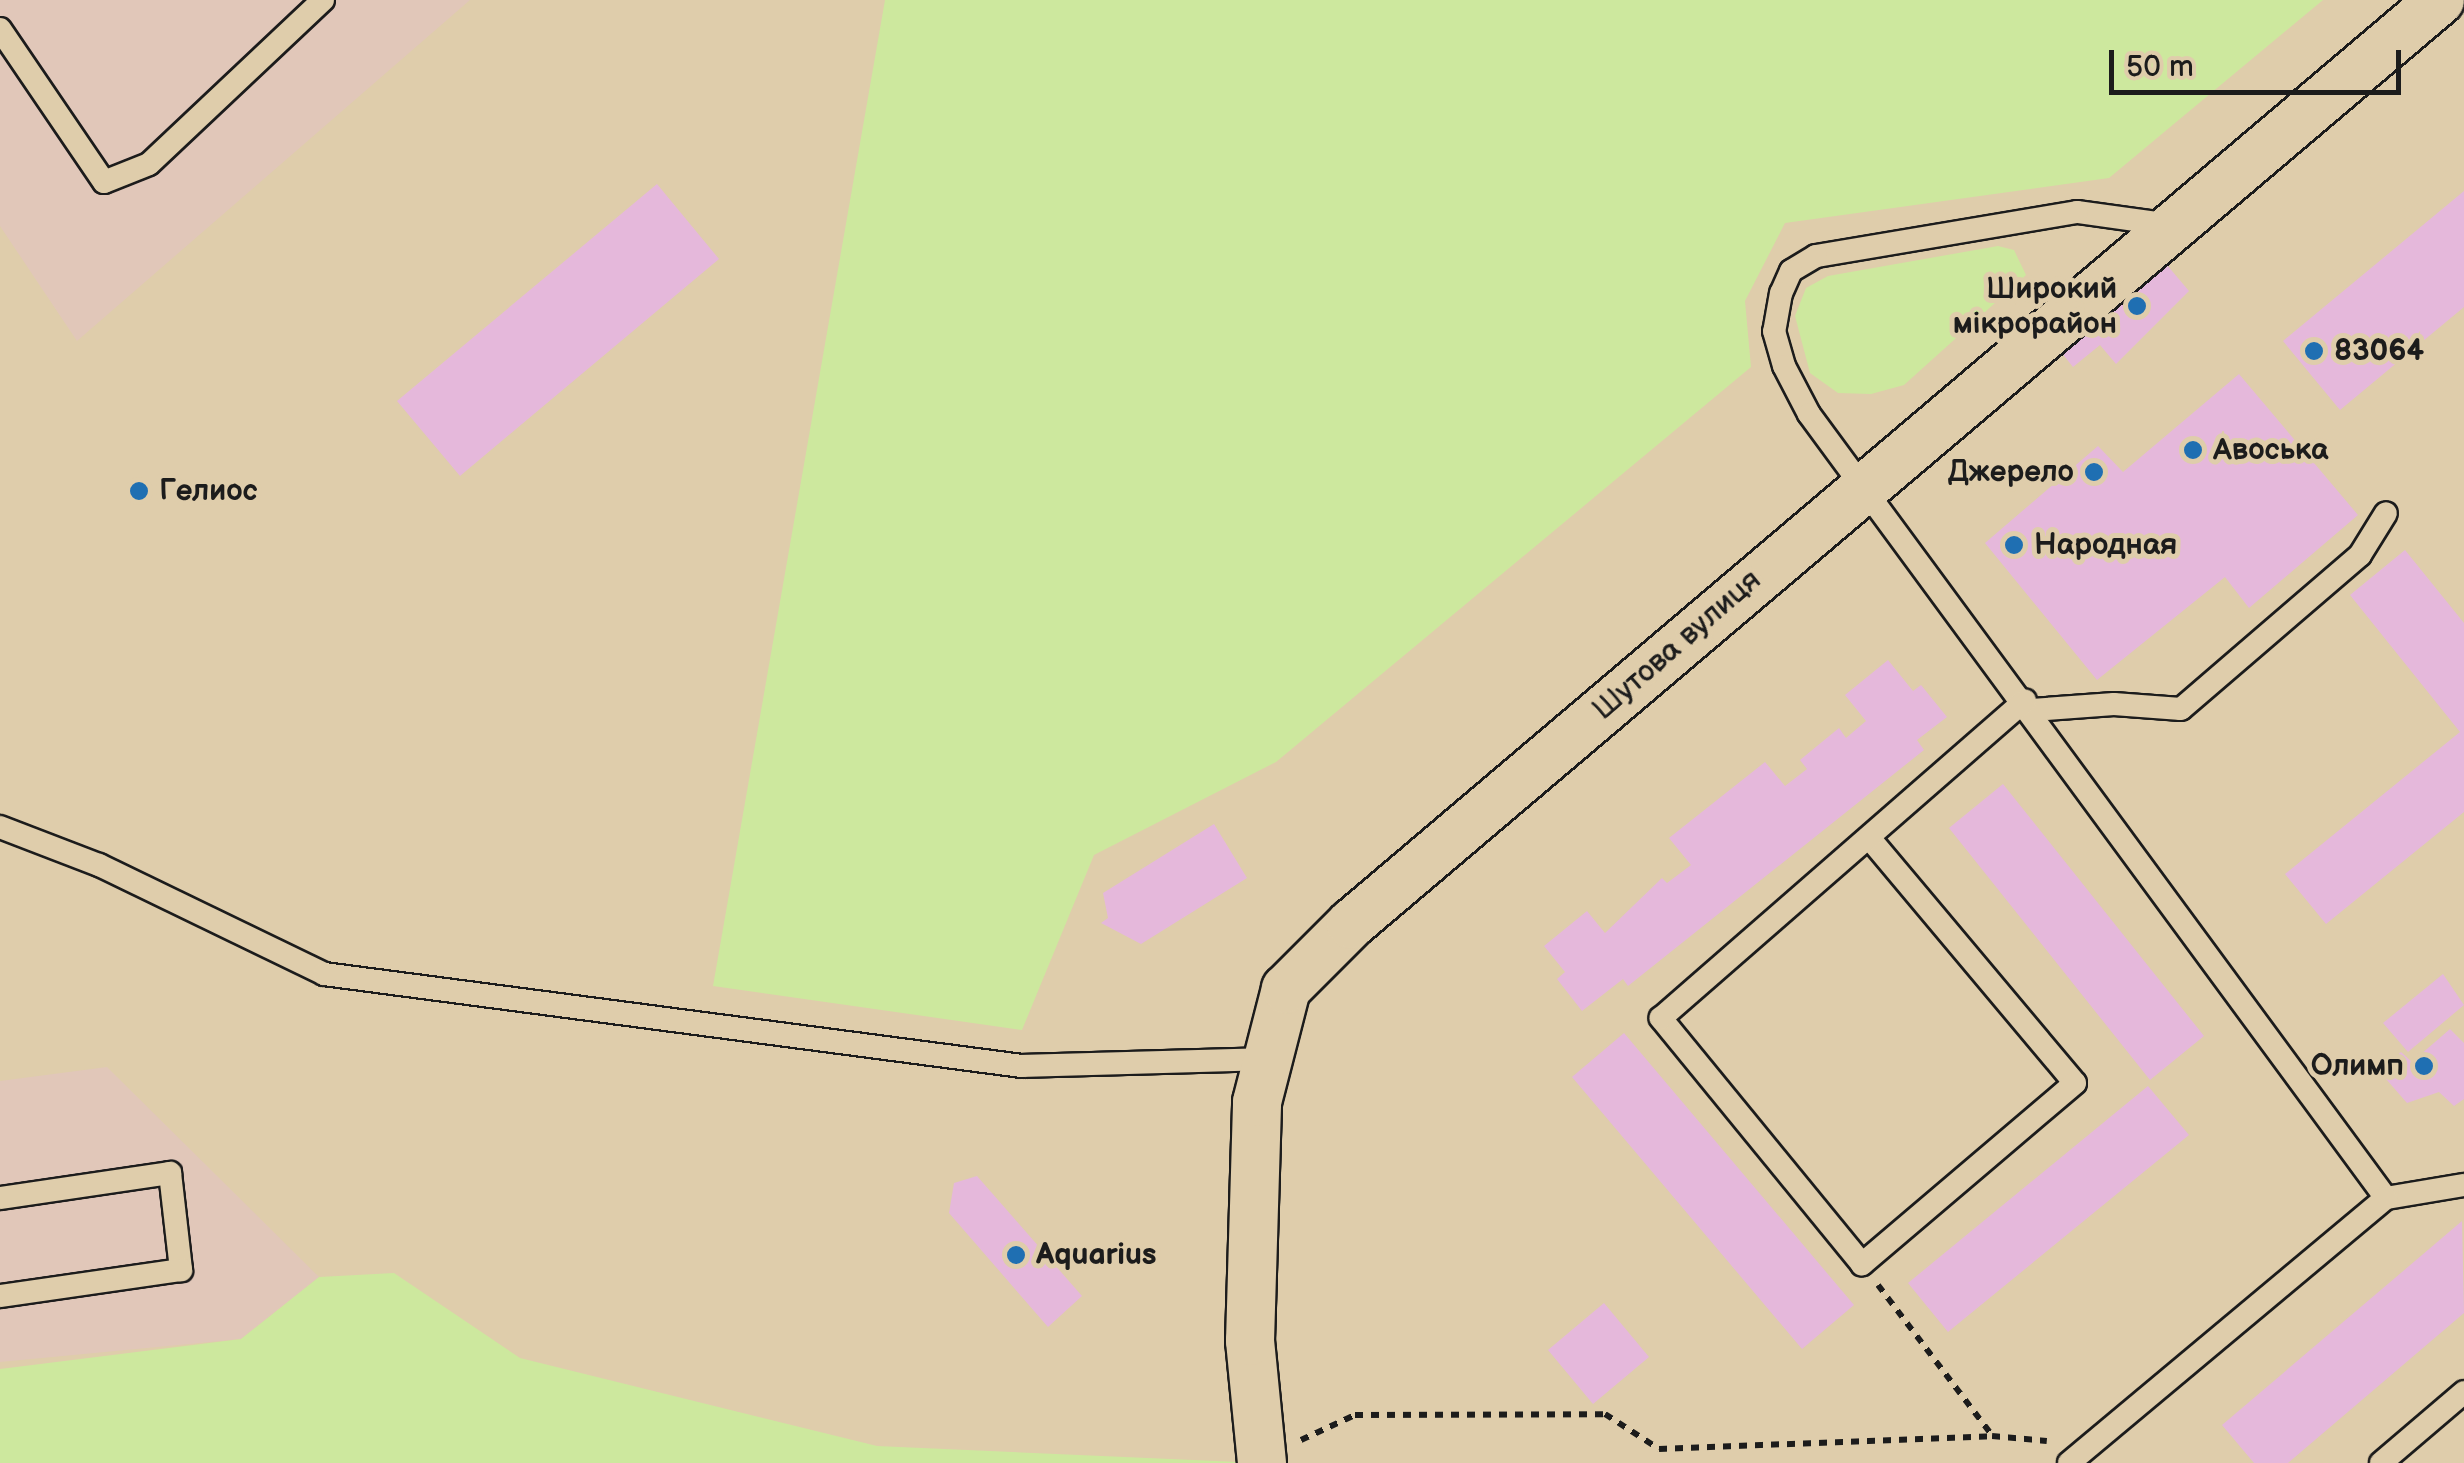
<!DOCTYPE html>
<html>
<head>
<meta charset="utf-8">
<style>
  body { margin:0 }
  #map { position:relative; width:2464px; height:1463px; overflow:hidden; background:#dfcdab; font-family:"Balsamiq Sans",sans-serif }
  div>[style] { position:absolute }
  .built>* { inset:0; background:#e1c7b9 }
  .green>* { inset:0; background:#cde89e }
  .building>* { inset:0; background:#e5b8db }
  .path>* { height:6px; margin-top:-3px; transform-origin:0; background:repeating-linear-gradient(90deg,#1c1c1c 0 8px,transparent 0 16px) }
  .roads { filter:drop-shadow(2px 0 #1c1c1c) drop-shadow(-2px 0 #1c1c1c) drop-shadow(0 2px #1c1c1c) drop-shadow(0 -2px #1c1c1c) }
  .lane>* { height:22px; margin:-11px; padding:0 11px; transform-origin:11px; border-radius:11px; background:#dfcdab }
  .street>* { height:48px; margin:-24px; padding:0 24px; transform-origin:24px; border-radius:24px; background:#dfcdab }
  .dots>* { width:28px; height:28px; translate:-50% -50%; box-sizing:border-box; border:5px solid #dfcdab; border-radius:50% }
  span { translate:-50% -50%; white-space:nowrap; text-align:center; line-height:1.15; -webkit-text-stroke:10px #dfcdab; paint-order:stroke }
  .poi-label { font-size:30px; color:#1c1c1c; font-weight:700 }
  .right { translate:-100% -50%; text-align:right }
  .left { translate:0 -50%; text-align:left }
  .street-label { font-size:30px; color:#1c1c1c }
  .scale { position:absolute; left:2109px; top:50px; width:292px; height:45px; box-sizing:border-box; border:5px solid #1c1c1c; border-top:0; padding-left:12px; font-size:30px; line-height:35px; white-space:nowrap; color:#1c1c1c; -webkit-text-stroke:8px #dfcdab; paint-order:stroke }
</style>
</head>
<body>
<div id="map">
  <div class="built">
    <i style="clip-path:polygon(0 0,470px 0,77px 341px,0 226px)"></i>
    <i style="clip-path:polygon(107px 1067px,319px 1277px,241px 1339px,0 1362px,0 1081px)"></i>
  </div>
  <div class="green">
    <i style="clip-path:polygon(885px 0,2323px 0,2109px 178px,1785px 223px,1745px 301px,1751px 367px,1276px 762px,1094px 855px,1022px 1030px,713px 986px)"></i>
    <i style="clip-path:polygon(1998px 246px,2014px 250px,2026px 275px,1904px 385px,1871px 394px,1838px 393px,1810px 373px,1795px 316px,1806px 288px,1828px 276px)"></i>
    <i style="clip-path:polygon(394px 1273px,520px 1358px,877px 1446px,1262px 1463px,0 1463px,0 1369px,241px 1339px,319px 1277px)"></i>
  </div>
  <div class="building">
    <i style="clip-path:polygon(657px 184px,719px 259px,460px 476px,397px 401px)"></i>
    <i style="clip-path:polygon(2464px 191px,2464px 307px,2340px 410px,2283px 341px)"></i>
    <i style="clip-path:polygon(2161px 258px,2189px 291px,2116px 364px,2100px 345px,2073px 367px,2057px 347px)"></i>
    <i style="clip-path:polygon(2239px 374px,2358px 515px,2249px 608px,2225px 577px,2097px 680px,1985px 543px,2098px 446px,2123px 472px)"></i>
    <i style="clip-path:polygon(2405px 550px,2464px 623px,2464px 812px,2326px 924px,2285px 874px,2460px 732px,2350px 595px)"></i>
    <i style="clip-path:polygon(1888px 660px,1913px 691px,1921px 685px,1947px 717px,1917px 740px,1924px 750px,1628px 986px,1623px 979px,1582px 1011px,1557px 979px,1565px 972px,1544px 946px,1587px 911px,1605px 933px,1662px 878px,1667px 883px,1691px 865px,1669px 838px,1765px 762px,1785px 786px,1807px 769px,1800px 760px,1839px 728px,1846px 738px,1866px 721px,1845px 695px)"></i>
    <i style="clip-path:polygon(2003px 784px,2204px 1036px,2150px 1080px,1949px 828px)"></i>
    <i style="clip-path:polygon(1214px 824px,1247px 878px,1141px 944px,1101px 923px,1108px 918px,1103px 893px)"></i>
    <i style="clip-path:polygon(2443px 974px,2464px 1005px,2408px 1052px,2383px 1023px)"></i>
    <i style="clip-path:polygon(2450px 1029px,2464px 1043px,2464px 1099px,2454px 1106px,2439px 1092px,2407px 1103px,2379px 1071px,2401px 1052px,2412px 1062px)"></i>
    <i style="clip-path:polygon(1624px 1033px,1854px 1305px,1802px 1349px,1572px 1077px)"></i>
    <i style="clip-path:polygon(2148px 1086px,2189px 1135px,1948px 1332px,1908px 1283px)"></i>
    <i style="clip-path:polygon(977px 1176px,1082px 1296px,1048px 1327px,949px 1213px,954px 1183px)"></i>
    <i style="clip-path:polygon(2462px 1221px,2464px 1313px,2288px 1463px,2254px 1463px,2222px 1425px)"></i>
    <i style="clip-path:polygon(1604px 1303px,1649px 1357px,1593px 1404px,1548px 1350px)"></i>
  </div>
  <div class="path">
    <i style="left:1878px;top:1285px;width:188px;rotate:52.8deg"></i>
    <i style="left:1301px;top:1440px;width:60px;rotate:-24.8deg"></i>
    <i style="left:1355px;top:1415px;width:250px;rotate:-0.2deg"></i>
    <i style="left:1605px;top:1414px;width:64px;rotate:32.9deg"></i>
    <i style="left:1659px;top:1449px;width:333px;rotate:-2.2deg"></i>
    <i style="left:1992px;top:1436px;width:55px;rotate:5.2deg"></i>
  </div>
  <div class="roads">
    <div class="lane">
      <i style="left:0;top:29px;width:185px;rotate:55.8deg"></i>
      <i style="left:104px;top:182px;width:48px;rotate:-21.8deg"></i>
      <i style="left:149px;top:164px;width:239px;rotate:-43.3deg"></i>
      <i style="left:2171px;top:225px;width:95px;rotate:-172.1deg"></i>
      <i style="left:2077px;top:212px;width:265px;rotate:170.4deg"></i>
      <i style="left:1816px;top:256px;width:29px;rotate:149deg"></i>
      <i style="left:1791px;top:271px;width:24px;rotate:114deg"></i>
      <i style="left:1781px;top:293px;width:39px;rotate:100deg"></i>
      <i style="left:1774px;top:331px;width:36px;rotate:74deg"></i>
      <i style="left:1784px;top:366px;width:54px;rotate:62.5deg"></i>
      <i style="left:1809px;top:414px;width:973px;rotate:53.65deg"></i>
      <i style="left:2386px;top:1198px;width:79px;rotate:-9.5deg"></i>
      <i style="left:2032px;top:710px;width:82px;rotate:-4.2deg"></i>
      <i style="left:2114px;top:704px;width:67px;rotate:4.3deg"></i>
      <i style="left:2181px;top:709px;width:236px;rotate:-40.7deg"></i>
      <i style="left:2360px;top:555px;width:49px;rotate:-58.2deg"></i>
      <i style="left:0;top:827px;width:106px;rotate:21deg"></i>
      <i style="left:99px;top:865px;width:250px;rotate:25.8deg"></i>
      <i style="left:324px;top:974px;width:704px;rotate:7.51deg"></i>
      <i style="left:1022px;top:1066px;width:246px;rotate:-1.6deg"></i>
      <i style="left:1871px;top:840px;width:317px;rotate:50deg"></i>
      <i style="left:2075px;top:1083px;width:280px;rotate:139.6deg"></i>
      <i style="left:1862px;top:1264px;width:318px;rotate:-129.3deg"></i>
      <i style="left:1661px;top:1018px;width:483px;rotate:-41.1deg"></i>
      <i style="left:0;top:1198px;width:172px;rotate:-8.4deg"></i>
      <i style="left:170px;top:1173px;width:98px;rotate:83.5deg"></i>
      <i style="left:181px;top:1270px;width:183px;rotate:171.8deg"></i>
      <i style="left:2069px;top:1463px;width:413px;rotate:-39.9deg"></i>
      <i style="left:2381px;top:1463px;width:109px;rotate:-40.5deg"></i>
    </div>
    <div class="street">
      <i style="left:1262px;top:1463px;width:123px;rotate:-95.6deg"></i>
      <i style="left:1250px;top:1341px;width:239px;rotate:-88.3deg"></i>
      <i style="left:1257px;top:1102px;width:117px;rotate:-75.6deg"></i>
      <i style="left:1286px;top:989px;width:92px;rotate:-45deg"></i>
      <i style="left:1351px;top:924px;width:1428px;rotate:-40.31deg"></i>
    </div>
  </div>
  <div class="dots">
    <i style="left:2137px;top:306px;background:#1f6fb2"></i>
    <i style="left:2314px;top:351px;background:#1f6fb2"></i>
    <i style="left:2193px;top:450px;background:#1f6fb2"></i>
    <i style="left:2094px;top:472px;background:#1f6fb2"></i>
    <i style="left:139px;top:491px;background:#1f6fb2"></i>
    <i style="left:2014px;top:545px;background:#1f6fb2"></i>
    <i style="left:2424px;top:1066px;background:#1f6fb2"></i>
    <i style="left:1016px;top:1255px;background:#1f6fb2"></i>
  </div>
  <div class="poi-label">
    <span class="right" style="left:2117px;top:306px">Широкий<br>мікрорайон</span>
    <span class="left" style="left:2334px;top:351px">83064</span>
    <span class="left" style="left:2213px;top:450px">Авоська</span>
    <span class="right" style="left:2074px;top:472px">Джерело</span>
    <span class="left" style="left:159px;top:491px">Гелиос</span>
    <span class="left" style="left:2034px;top:545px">Народная</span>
    <span class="right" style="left:2404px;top:1066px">Олимп</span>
    <span class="left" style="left:1036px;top:1255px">Aquarius</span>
  </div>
  <div class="street-label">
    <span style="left:1677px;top:645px;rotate:-41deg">Шутова вулиця</span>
  </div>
  <div class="scale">50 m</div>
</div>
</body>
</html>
